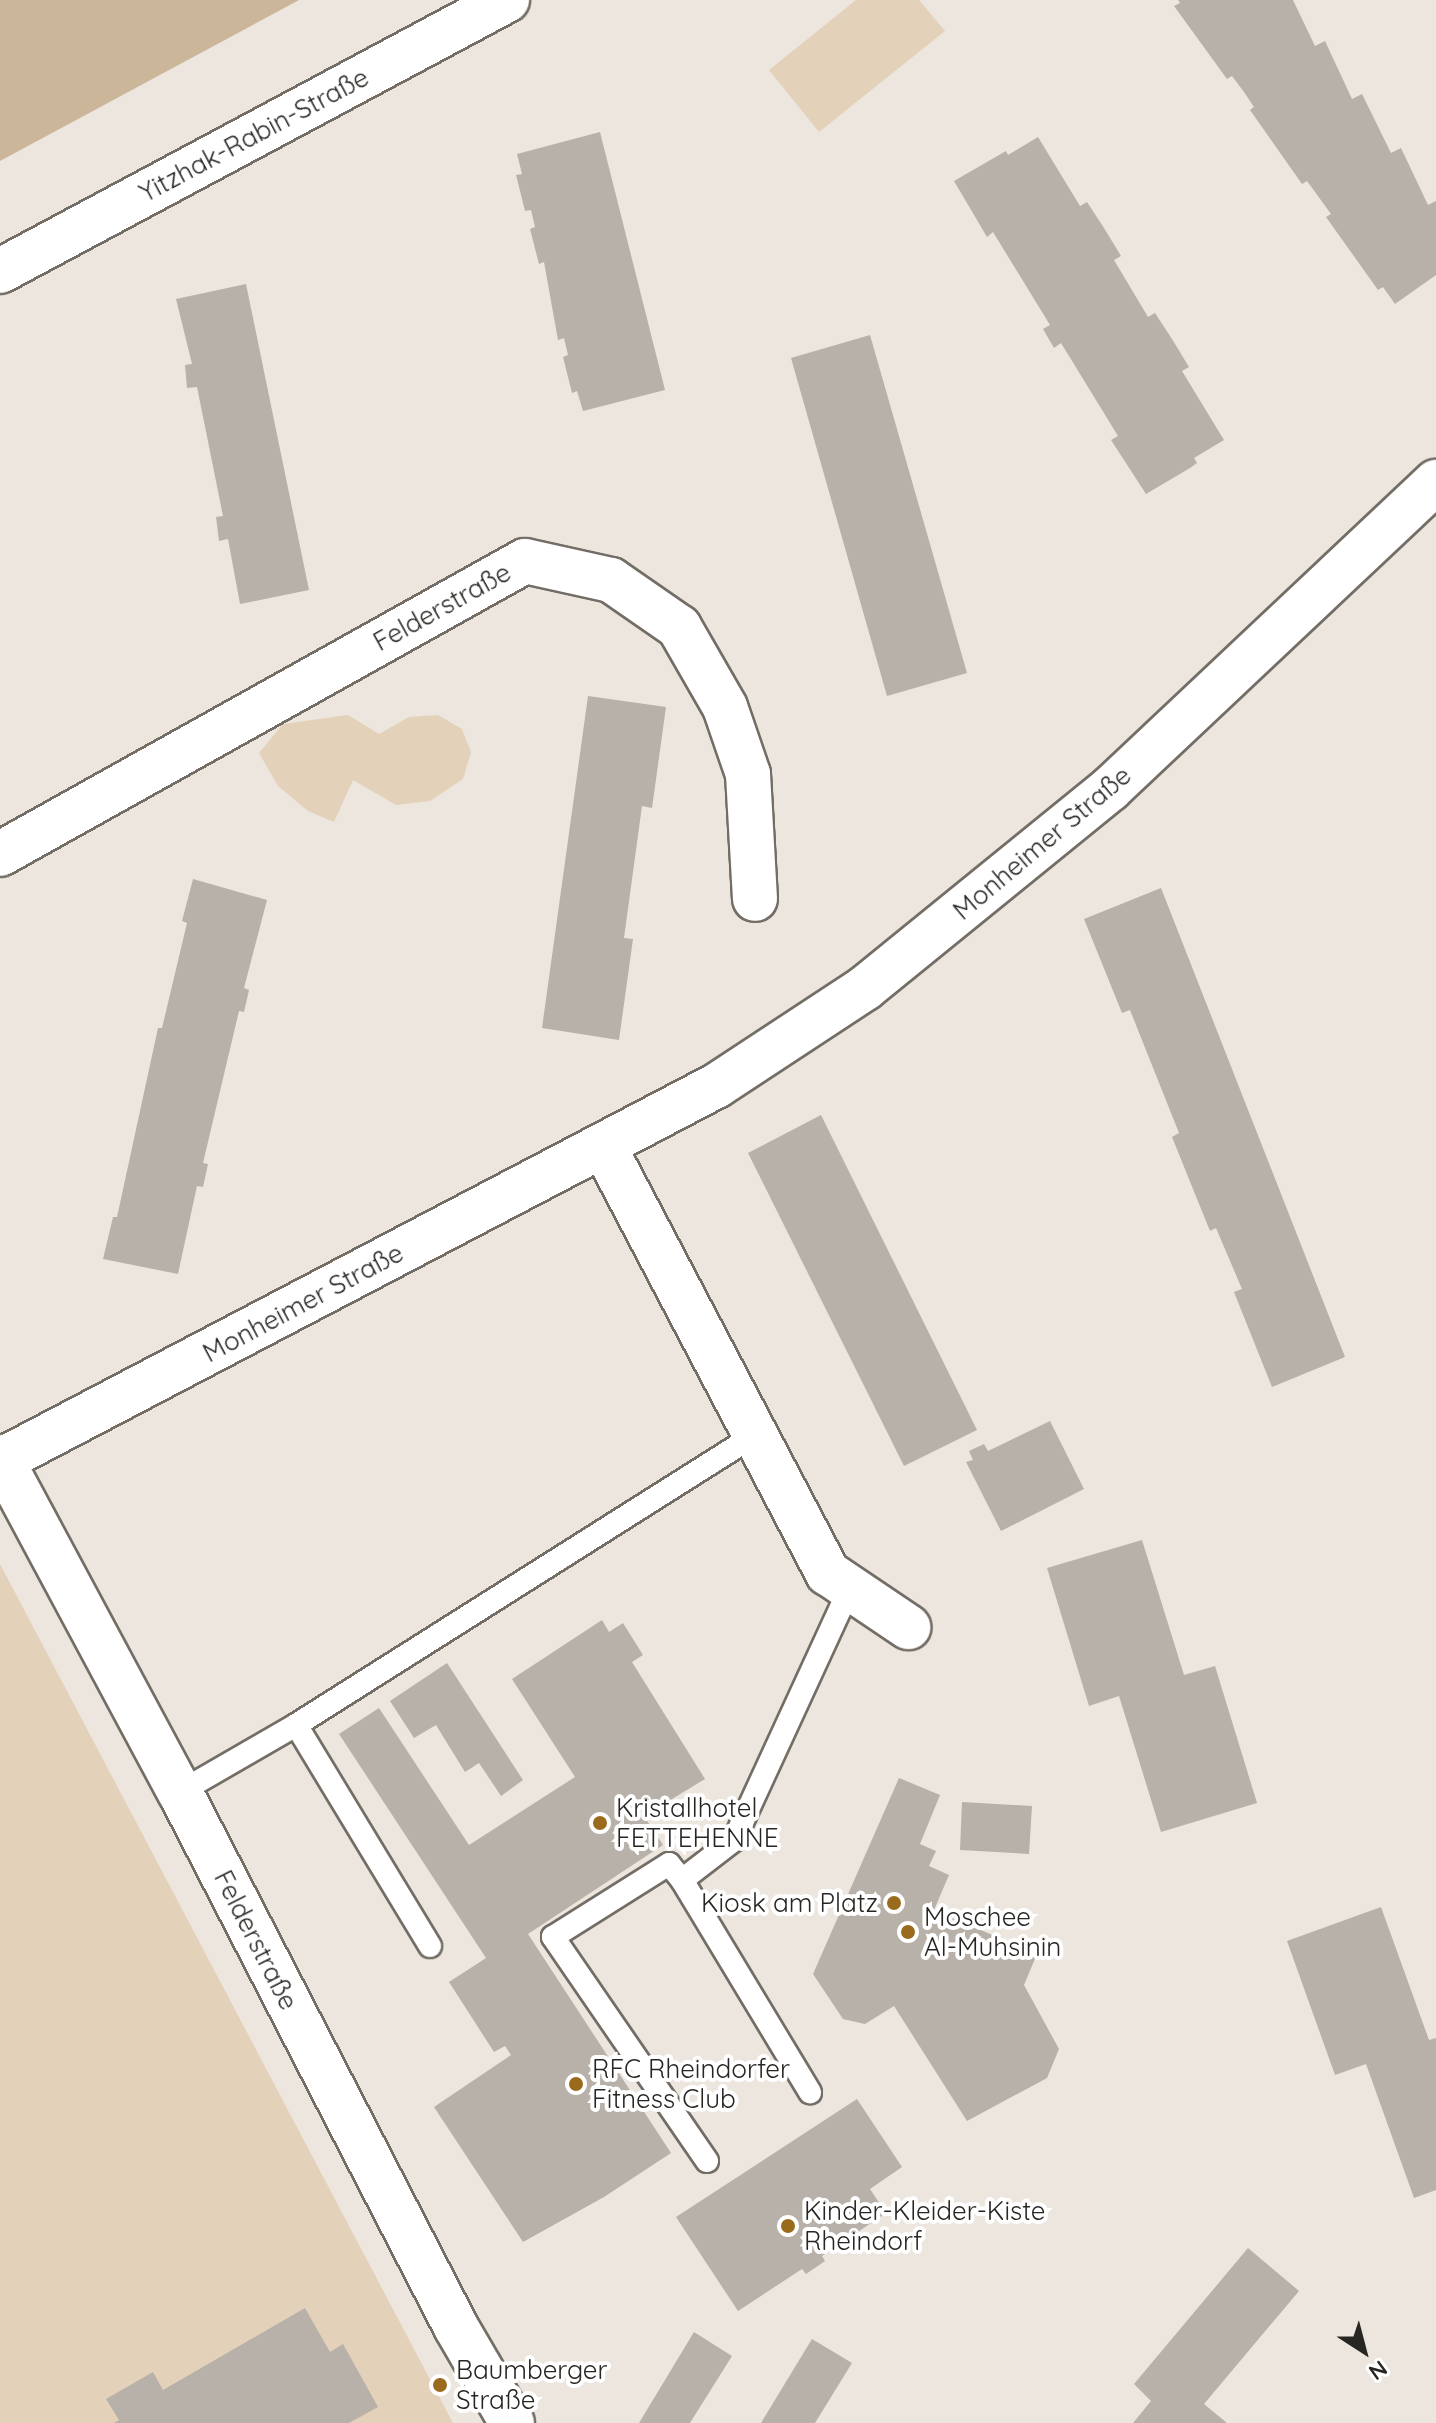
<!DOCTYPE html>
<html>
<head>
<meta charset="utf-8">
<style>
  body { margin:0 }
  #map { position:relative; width:1436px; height:2423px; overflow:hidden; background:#ece6de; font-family:Quicksand,sans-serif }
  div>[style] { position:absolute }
  .green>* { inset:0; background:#e4d1ba }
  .forest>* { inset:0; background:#cbb69a }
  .building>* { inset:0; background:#b7b1a9 }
  .roads { filter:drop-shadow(2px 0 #736d66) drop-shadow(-2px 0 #736d66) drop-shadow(0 2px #736d66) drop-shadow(0 -2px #736d66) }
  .service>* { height:22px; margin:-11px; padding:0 11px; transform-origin:11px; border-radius:11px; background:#fff }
  .minor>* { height:44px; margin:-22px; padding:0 22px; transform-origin:22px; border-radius:22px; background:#fff }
  .secondary>* { height:44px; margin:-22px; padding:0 22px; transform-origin:22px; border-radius:22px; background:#fff }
  .dots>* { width:22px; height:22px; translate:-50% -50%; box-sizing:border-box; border:4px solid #fff; border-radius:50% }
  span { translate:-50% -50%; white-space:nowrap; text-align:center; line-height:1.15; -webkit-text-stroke:8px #fff; paint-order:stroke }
  .street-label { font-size:26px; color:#282623 }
  .poi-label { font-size:26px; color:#282623 }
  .left { translate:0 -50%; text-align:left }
  .right { translate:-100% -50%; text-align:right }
  .north { position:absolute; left:1324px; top:2311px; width:80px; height:80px; -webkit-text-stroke:6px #fff; paint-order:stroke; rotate:144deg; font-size:22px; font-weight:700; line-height:32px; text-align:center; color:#282623 }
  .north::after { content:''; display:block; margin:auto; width:28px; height:36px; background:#282623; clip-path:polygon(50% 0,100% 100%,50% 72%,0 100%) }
</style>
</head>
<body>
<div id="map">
  <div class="green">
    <i style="clip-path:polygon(856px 0,919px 0,945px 31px,819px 132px,769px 70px)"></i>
    <i style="clip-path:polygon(348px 715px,379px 734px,409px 717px,438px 715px,462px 729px,471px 752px,463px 779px,430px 801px,396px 805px,353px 780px,334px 822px,308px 811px,278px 786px,259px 753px,283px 724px)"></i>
    <i style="clip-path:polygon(0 1564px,453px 2423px,0 2423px)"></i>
  </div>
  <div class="forest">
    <i style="clip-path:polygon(0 0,299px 0,0 161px)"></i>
  </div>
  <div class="building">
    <i style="clip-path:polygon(1178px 0,1293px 0,1315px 46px,1325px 41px,1352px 99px,1362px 94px,1391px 153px,1401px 148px,1428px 205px,1436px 201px,1436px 275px,1395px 304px,1383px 287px,1378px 290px,1326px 217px,1331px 214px,1307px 181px,1302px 184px,1250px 110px,1254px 107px,1244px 92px,1232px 76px,1227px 79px,1174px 6px,1180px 3px)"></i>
    <i style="clip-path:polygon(600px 132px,665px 390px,583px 411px,577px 391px,572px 393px,563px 357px,568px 355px,564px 338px,558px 340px,544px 262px,539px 264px,530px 229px,535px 227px,531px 210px,525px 211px,516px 175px,522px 174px,517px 154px)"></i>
    <i style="clip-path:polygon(1038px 137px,1080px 206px,1087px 202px,1104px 228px,1121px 256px,1114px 260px,1148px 317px,1155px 313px,1172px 339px,1189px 367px,1182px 371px,1224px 440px,1194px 458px,1197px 463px,1190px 468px,1146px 494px,1111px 440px,1118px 436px,1061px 343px,1054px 348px,1043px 329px,1050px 325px,993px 232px,987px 237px,954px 181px,1006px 151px,1008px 155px)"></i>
    <i style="clip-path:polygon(246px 284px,309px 590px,240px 604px,228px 539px,219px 541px,216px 517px,223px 516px,197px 387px,187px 388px,185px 365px,192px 364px,176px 299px)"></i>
    <i style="clip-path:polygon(870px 335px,967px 673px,887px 696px,791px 358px)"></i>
    <i style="clip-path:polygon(588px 696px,666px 707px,652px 808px,642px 806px,624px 938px,633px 939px,619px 1040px,542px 1028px)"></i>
    <i style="clip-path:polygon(193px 879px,267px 900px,244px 988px,249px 990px,244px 1012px,239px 1011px,203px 1163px,208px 1164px,203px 1187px,197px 1186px,178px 1274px,103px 1259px,113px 1217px,117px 1217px,158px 1028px,162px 1028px,187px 923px,182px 921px)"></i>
    <i style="clip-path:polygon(1161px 888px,1345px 1357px,1272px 1387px,1234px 1292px,1242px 1289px,1216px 1228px,1210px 1231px,1195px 1194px,1172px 1137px,1179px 1133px,1130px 1010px,1122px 1013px,1084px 919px)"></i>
    <i style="clip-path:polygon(821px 1115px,977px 1430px,904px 1466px,748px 1153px)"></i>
    <i style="clip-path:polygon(1050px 1421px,1084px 1489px,1001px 1531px,966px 1462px,973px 1460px,969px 1451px,984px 1444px,988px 1451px)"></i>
    <i style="clip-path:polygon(1142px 1540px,1184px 1675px,1215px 1666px,1257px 1803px,1161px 1832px,1119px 1696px,1089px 1706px,1047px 1568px)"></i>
    <i style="clip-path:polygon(602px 1620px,609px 1632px,623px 1623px,643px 1655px,632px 1662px,705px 1779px,644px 1816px,663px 1845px,528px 1934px,671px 2153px,604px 2197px,523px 2242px,434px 2107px,511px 2055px,505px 2046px,494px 2052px,449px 1982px,486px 1958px,339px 1734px,379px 1708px,469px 1845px,575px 1777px,512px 1679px)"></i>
    <i style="clip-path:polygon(447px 1663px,523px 1780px,501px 1796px,479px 1763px,465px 1772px,436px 1725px,414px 1738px,390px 1701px)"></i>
    <i style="clip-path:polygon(899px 1778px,940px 1795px,920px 1844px,936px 1851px,929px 1866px,949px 1875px,934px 1910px,1037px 1954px,1024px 1985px,1059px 2049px,1047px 2078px,967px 2121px,894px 2006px,865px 2024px,843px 2019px,813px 1974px)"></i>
    <i style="clip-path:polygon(962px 1802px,1032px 1806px,1029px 1854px,960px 1850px)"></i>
    <i style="clip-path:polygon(1381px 1907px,1429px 2040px,1436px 2038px,1436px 2190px,1414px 2198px,1366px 2064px,1335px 2075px,1287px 1941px)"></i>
    <i style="clip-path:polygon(857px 2099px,902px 2167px,870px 2189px,886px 2213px,822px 2256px,825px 2261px,806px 2274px,802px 2269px,738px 2311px,676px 2217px)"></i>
    <i style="clip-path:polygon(1248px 2248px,1299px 2291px,1204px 2404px,1227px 2423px,1133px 2423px,1151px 2401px,1134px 2384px)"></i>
    <i style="clip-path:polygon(305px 2308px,330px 2352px,343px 2344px,378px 2407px,349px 2423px,114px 2423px,119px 2420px,106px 2399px,153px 2372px,163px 2390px)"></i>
    <i style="clip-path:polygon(694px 2332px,732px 2356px,690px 2423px,639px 2423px)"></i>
    <i style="clip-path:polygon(812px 2339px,852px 2363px,815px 2423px,761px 2423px)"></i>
  </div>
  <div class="roads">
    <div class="service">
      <i style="left:180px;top:1792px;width:134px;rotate:-30deg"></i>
      <i style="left:682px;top:1880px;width:248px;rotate:58.9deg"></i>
      <i style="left:430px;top:1946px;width:258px;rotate:-121.2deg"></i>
      <i style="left:296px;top:1725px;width:543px;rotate:-32.29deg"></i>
      <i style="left:707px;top:2161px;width:272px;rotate:-124.5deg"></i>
      <i style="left:553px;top:1937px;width:137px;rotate:-32.2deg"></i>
      <i style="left:669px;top:1864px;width:21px;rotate:51deg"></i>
      <i style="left:682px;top:1880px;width:66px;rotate:-37.6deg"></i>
      <i style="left:734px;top:1840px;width:277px;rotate:-65.3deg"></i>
    </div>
    <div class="minor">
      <i style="left:0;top:854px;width:601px;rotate:-29.17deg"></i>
      <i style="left:525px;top:561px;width:88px;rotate:12.5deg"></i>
      <i style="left:611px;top:580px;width:83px;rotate:34.7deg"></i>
      <i style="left:679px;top:627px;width:92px;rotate:60.1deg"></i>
      <i style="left:725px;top:707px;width:71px;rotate:71.1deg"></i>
      <i style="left:748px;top:774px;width:125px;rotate:86.8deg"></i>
      <i style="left:603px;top:1145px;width:484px;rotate:62.3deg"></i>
      <i style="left:828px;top:1573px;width:97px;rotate:34deg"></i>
      <i style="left:0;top:1457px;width:380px;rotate:61.8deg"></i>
      <i style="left:180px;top:1792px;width:602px;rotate:62.71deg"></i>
      <i style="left:456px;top:2327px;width:111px;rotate:59.7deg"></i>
      <i style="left:2px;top:1460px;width:806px;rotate:-27.65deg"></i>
      <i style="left:716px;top:1086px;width:178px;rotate:-33.3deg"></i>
      <i style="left:865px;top:988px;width:316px;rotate:-39.1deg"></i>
      <i style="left:1110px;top:789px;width:448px;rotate:-43.3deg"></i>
    </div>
    <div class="secondary">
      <i style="left:0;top:271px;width:575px;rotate:-28.13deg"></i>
    </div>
  </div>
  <div class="dots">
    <i style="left:600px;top:1823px;background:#9b6b1d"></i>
    <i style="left:894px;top:1903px;background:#9b6b1d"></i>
    <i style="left:908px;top:1932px;background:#9b6b1d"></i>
    <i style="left:576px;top:2084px;background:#9b6b1d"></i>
    <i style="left:788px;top:2226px;background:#9b6b1d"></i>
    <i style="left:440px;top:2385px;background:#9b6b1d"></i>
  </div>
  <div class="street-label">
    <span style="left:254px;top:135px;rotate:-28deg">Yitzhak-Rabin-Straße</span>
    <span style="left:442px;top:607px;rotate:-29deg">Felderstraße</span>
    <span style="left:1042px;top:843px;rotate:-40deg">Monheimer Straße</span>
    <span style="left:303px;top:1303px;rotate:-28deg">Monheimer Straße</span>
    <span style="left:256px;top:1940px;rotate:63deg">Felderstraße</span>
  </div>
  <div class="poi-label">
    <span class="left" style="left:616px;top:1823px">Kristallhotel<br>FETTEHENNE</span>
    <span class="right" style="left:878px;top:1903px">Kiosk am Platz</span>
    <span class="left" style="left:924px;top:1932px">Moschee<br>Al-Muhsinin</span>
    <span class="left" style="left:592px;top:2084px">RFC Rheindorfer<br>Fitness Club</span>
    <span class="left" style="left:804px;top:2226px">Kinder-Kleider-Kiste<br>Rheindorf</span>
    <span class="left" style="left:456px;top:2385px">Baumberger<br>Straße</span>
  </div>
  <div class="north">N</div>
</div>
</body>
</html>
